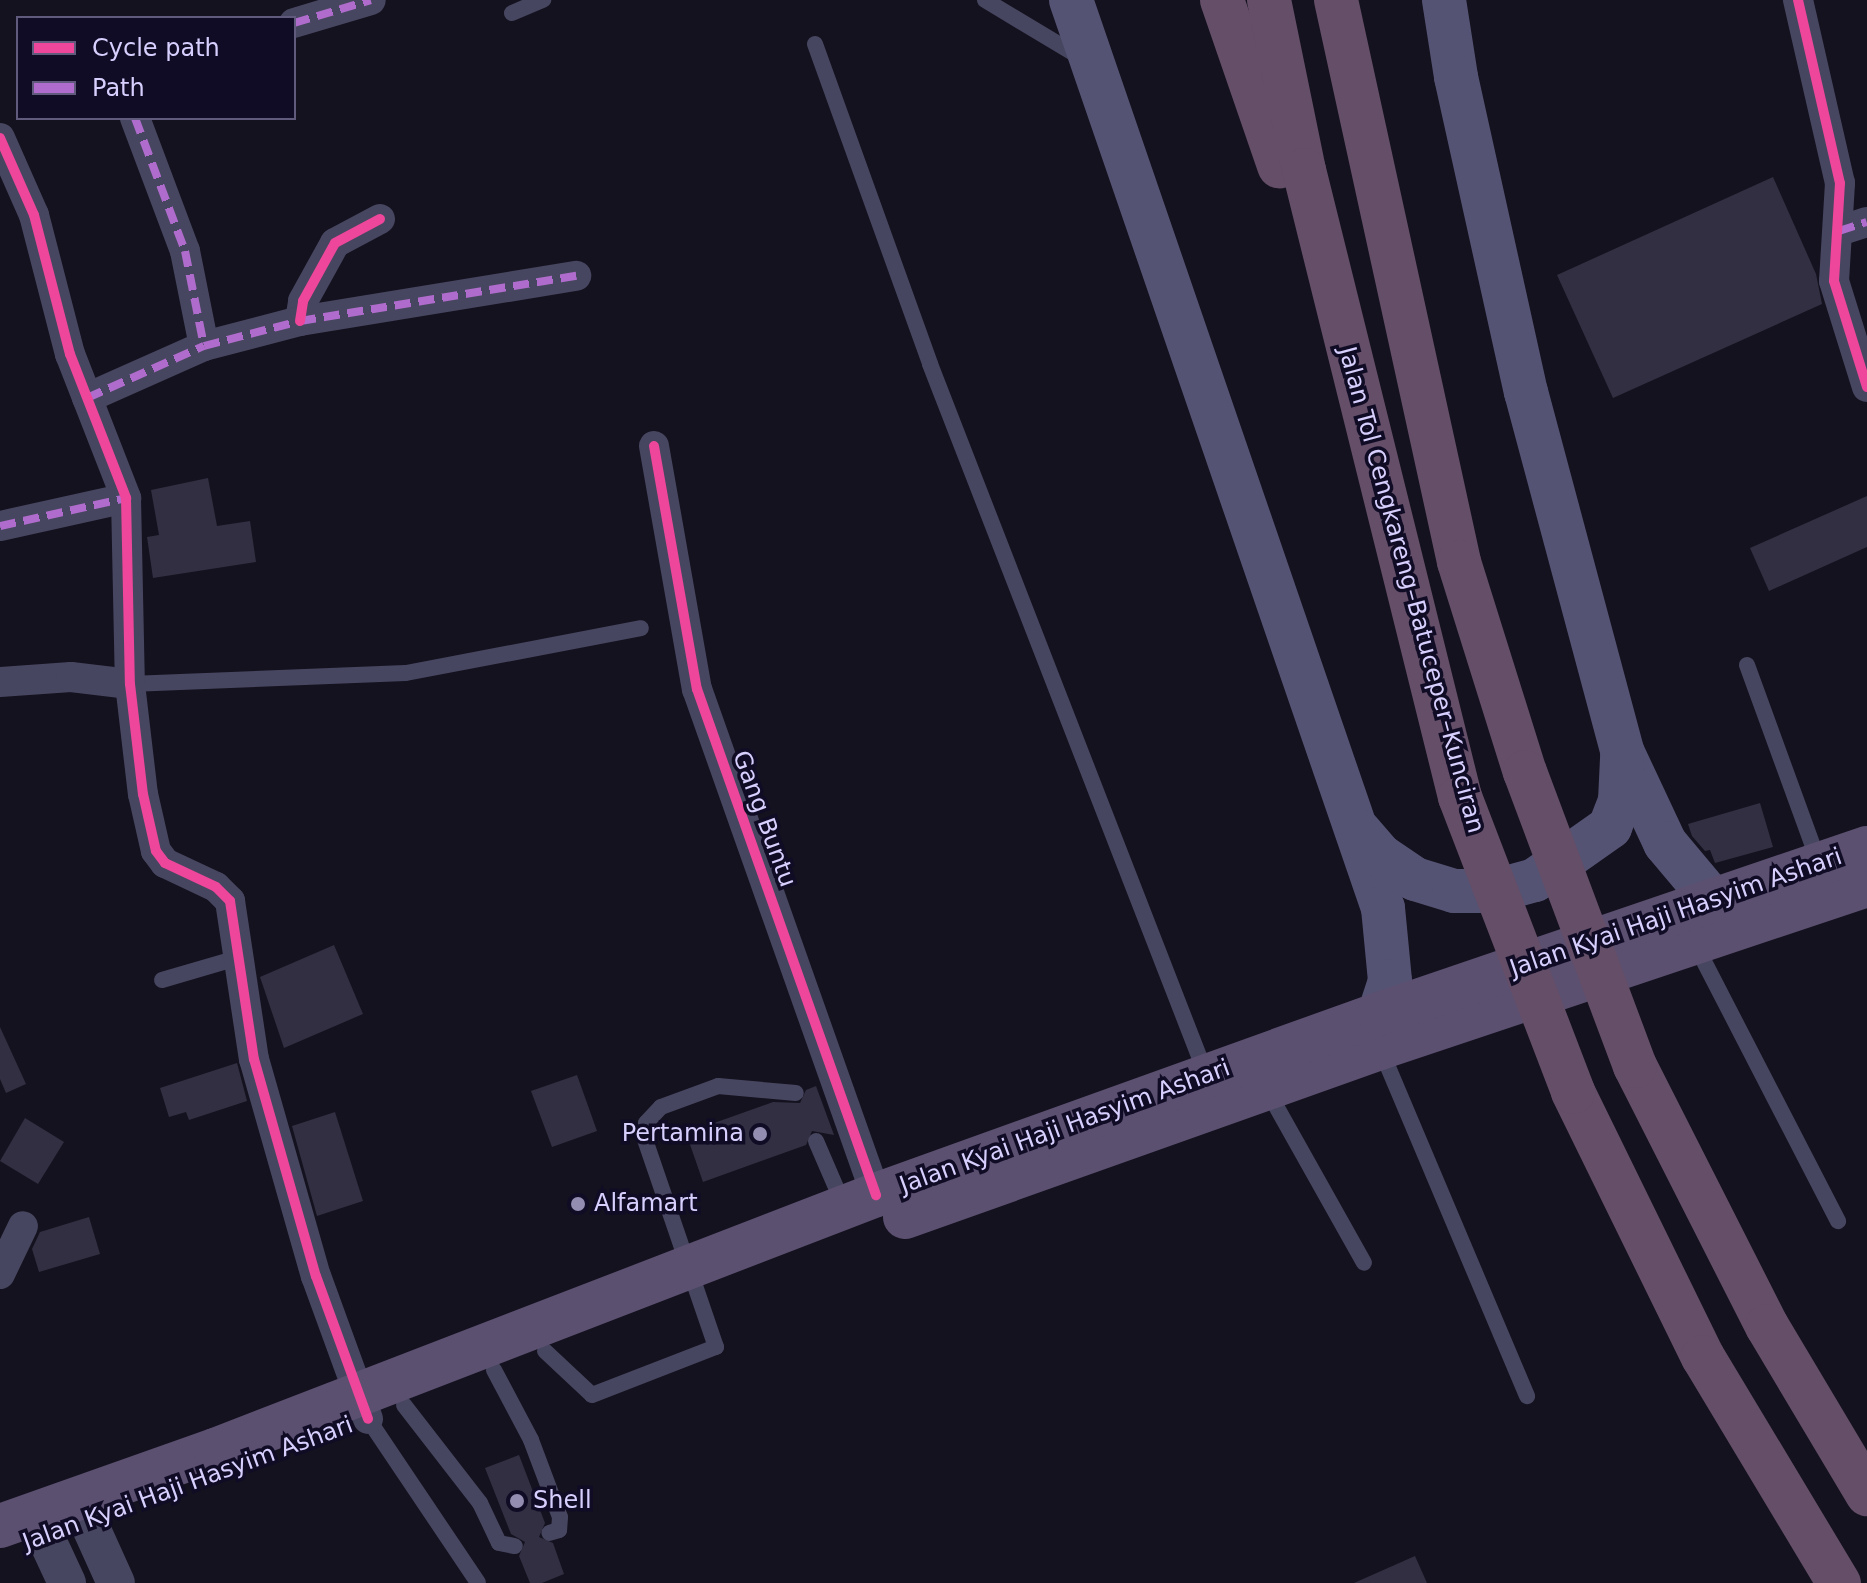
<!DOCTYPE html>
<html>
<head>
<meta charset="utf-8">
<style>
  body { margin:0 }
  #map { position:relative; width:1867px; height:1583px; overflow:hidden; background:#14121f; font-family:"DejaVu Sans",sans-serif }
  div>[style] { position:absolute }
  .building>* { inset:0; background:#322f42 }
  .service>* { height:16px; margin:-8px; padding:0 8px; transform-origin:8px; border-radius:8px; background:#474660 }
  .minor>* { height:30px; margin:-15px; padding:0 15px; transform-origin:15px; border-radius:15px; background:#474660 }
  .tertiary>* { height:38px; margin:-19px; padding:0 19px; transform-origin:19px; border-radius:19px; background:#474660 }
  .secondary>* { height:44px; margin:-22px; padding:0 22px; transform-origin:22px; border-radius:22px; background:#555373 }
  .primary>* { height:44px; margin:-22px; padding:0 22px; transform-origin:22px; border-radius:22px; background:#5c5071 }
  .motorway>* { height:44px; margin:-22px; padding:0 22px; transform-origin:22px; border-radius:22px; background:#644e68 }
  .motorway-bridge>* { height:44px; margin:-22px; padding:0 22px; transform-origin:22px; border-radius:22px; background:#644e68 }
  .quiet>* { height:8px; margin-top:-4px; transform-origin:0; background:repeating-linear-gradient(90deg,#b06ccc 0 16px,transparent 0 24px) }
  .cycleway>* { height:10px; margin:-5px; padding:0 5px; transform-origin:5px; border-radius:5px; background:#ed469a }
  .dots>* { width:22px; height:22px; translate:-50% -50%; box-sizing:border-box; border:4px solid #110c25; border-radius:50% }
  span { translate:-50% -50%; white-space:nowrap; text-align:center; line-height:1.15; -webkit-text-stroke:7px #110c25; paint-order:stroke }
  .street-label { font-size:24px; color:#d7d0ff }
  .poi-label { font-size:24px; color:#d7d0ff }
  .right { translate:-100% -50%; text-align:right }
  .left { translate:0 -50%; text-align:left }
  .legend { position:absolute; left:16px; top:16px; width:280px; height:104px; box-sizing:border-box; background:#110c25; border:2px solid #605a7c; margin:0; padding:10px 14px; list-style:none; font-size:24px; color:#d7d0ff }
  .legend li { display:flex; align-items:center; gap:16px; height:40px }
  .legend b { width:40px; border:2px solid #605a7c }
</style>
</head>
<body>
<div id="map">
  <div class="building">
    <i style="clip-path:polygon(1773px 177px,1816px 274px,1822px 304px,1613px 398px,1557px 275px)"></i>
    <i style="clip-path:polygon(208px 478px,217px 526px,250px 521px,256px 562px,153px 578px,147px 537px,159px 535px,151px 490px)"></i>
    <i style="clip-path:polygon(1867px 496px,1867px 547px,1769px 591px,1750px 548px)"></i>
    <i style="clip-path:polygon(1760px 803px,1773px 847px,1715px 863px,1710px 850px,1705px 851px,1692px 836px,1688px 824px)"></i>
    <i style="clip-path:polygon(334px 945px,363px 1014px,284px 1048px,260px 977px)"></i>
    <i style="clip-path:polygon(0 1027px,26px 1084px,6px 1093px,0 1079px)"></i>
    <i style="clip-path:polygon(237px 1063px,247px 1101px,189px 1120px,186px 1112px,169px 1117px,160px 1088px)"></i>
    <i style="clip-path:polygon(577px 1075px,597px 1131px,552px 1147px,531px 1091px)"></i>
    <i style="clip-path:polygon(816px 1086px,834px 1135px,812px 1131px,806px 1145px,703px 1182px,686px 1133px,773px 1102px,800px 1103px,806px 1090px)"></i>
    <i style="clip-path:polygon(335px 1112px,363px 1201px,317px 1216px,292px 1126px)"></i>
    <i style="clip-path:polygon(25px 1118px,64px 1142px,38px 1184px,0 1161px)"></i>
    <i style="clip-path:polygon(89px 1217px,100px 1254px,39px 1272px,32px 1249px,40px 1232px)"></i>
    <i style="clip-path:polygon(519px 1455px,545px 1523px,539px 1537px,553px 1543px,564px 1574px,542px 1583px,530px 1583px,519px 1556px,525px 1542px,511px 1534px,485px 1468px)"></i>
    <i style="clip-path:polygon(1415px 1556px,1427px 1583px,1354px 1583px)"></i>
  </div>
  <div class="service">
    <i style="left:985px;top:0;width:114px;rotate:31deg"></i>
    <i style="left:512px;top:13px;width:34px;rotate:-23deg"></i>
    <i style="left:815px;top:44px;width:340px;rotate:70.2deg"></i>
    <i style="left:930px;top:364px;width:762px;rotate:68.76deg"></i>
    <i style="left:1747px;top:665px;width:211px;rotate:70deg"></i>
    <i style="left:130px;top:684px;width:276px;rotate:-2.3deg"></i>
    <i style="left:406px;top:673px;width:239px;rotate:-10.8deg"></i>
    <i style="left:1695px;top:944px;width:312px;rotate:62.7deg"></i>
    <i style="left:162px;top:980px;width:78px;rotate:-16.3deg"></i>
    <i style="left:1380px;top:1048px;width:378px;rotate:67.1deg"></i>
    <i style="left:1267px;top:1090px;width:198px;rotate:60.7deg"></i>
    <i style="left:816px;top:1141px;width:71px;rotate:66.7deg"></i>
    <i style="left:545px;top:1351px;width:64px;rotate:43.1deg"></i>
    <i style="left:592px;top:1395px;width:133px;rotate:-21.2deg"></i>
    <i style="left:716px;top:1347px;width:222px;rotate:-108.9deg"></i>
    <i style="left:644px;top:1137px;width:14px;rotate:-82deg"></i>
    <i style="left:646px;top:1123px;width:22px;rotate:-47deg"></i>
    <i style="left:661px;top:1107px;width:61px;rotate:-20.2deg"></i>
    <i style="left:718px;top:1086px;width:78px;rotate:5.1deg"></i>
    <i style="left:494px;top:1370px;width:79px;rotate:62.1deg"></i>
    <i style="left:531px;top:1440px;width:82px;rotate:69.4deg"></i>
    <i style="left:560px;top:1517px;width:13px;rotate:94deg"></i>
    <i style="left:559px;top:1530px;width:10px;rotate:163deg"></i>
    <i style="left:404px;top:1405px;width:124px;rotate:52.2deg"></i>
    <i style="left:480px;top:1503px;width:44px;rotate:64.6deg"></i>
    <i style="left:499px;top:1543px;width:16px;rotate:11deg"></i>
    <i style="left:368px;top:1419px;width:197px;rotate:56.1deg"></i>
  </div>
  <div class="minor">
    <i style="left:1798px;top:0;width:188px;rotate:77.1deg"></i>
    <i style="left:1840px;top:183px;width:98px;rotate:93.5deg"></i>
    <i style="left:1834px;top:281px;width:111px;rotate:72.7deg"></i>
    <i style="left:294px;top:23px;width:80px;rotate:-16.6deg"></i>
    <i style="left:135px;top:118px;width:142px;rotate:69.4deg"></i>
    <i style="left:185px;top:251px;width:97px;rotate:78.7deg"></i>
    <i style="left:0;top:138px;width:84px;rotate:66.2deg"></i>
    <i style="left:34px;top:215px;width:144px;rotate:75.5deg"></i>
    <i style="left:70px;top:354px;width:155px;rotate:68.7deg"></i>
    <i style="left:126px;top:498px;width:186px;rotate:88.8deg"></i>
    <i style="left:130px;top:684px;width:111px;rotate:83.3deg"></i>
    <i style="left:143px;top:794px;width:58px;rotate:77.2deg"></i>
    <i style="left:156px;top:851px;width:15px;rotate:53deg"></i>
    <i style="left:165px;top:863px;width:56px;rotate:25.2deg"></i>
    <i style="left:216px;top:887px;width:20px;rotate:45deg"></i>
    <i style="left:230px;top:901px;width:160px;rotate:81.4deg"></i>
    <i style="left:254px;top:1059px;width:226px;rotate:74.1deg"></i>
    <i style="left:316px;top:1276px;width:152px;rotate:70deg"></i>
    <i style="left:1839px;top:231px;width:29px;rotate:-18deg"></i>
    <i style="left:300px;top:321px;width:20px;rotate:-81deg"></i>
    <i style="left:303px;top:301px;width:66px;rotate:-61.1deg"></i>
    <i style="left:335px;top:243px;width:51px;rotate:-28.1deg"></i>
    <i style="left:87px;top:398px;width:128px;rotate:-24deg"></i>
    <i style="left:204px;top:346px;width:99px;rotate:-14.6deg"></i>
    <i style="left:300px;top:321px;width:280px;rotate:-9.3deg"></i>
    <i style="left:654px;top:446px;width:247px;rotate:80deg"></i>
    <i style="left:697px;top:689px;width:537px;rotate:70.52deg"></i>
    <i style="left:0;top:526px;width:129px;rotate:-12.5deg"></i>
    <i style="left:0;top:682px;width:71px;rotate:-4deg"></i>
    <i style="left:71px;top:677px;width:59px;rotate:6.8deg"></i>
    <i style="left:0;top:1274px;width:53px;rotate:-64.4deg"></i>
  </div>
  <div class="tertiary">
    <i style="left:78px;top:1499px;width:92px;rotate:65.7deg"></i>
    <i style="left:35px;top:1514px;width:76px;rotate:65.1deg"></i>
  </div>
  <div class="secondary">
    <i style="left:1071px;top:0;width:960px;rotate:71.04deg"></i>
    <i style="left:1383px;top:908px;width:73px;rotate:84.5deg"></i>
    <i style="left:1390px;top:981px;width:35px;rotate:108deg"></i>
    <i style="left:1444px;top:0;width:78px;rotate:81.1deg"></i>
    <i style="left:1456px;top:77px;width:323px;rotate:77.5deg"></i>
    <i style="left:1526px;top:392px;width:372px;rotate:75deg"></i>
    <i style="left:1622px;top:751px;width:102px;rotate:64.9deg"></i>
    <i style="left:1665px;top:843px;width:73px;rotate:50deg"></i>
    <i style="left:1360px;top:832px;width:32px;rotate:49deg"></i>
    <i style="left:1381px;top:856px;width:41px;rotate:34.1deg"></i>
    <i style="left:1415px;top:879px;width:41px;rotate:17.1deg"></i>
    <i style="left:1454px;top:891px;width:41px"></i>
    <i style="left:1495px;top:891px;width:41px;rotate:-15.4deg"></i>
    <i style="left:1535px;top:880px;width:92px;rotate:-35.2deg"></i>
    <i style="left:1610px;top:827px;width:28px;rotate:-69deg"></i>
    <i style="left:1620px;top:801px;width:43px;rotate:-87.3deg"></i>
  </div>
  <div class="primary">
    <i style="left:905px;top:1217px;width:504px;rotate:-19.59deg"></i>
    <i style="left:1380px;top:1048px;width:514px;rotate:-18.51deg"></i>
    <i style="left:0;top:1526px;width:228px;rotate:-19.5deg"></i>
    <i style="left:215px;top:1450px;width:708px;rotate:-21.1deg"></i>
    <i style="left:876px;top:1195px;width:535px;rotate:-19.79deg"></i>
    <i style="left:1379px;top:1014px;width:515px;rotate:-18.79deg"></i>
  </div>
  <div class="motorway">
    <i style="left:1222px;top:0;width:176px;rotate:71deg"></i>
    <i style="left:1269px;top:0;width:174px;rotate:78.4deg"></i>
    <i style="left:1304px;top:170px;width:646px;rotate:76.03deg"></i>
    <i style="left:1336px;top:0;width:575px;rotate:77.65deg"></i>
    <i style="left:1459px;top:562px;width:220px;rotate:72.6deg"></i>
    <i style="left:1635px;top:1066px;width:292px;rotate:63.1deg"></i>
    <i style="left:1767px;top:1326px;width:196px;rotate:59.2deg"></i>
    <i style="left:1573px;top:1092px;width:295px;rotate:63.9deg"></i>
    <i style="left:1703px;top:1357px;width:264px;rotate:59deg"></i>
  </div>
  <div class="motorway-bridge">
    <i style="left:1525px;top:772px;width:314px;rotate:69.5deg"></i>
    <i style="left:1460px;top:797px;width:316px;rotate:69deg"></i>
  </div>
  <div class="quiet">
    <i style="left:294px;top:23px;width:80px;rotate:-16.6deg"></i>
    <i style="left:135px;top:118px;width:142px;rotate:69.4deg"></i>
    <i style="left:185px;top:251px;width:97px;rotate:78.7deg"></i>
    <i style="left:1839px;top:231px;width:29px;rotate:-18deg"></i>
    <i style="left:87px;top:398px;width:128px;rotate:-24deg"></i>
    <i style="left:204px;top:346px;width:99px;rotate:-14.6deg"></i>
    <i style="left:300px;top:321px;width:280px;rotate:-9.3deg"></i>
    <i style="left:0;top:526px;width:129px;rotate:-12.5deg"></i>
  </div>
  <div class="cycleway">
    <i style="left:1798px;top:0;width:188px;rotate:77.1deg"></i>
    <i style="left:1840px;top:183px;width:98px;rotate:93.5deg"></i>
    <i style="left:1834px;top:281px;width:111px;rotate:72.7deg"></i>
    <i style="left:0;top:138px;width:84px;rotate:66.2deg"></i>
    <i style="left:34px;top:215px;width:144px;rotate:75.5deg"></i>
    <i style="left:70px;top:354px;width:155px;rotate:68.7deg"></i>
    <i style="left:126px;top:498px;width:186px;rotate:88.8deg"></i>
    <i style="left:130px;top:684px;width:111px;rotate:83.3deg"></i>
    <i style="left:143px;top:794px;width:58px;rotate:77.2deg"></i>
    <i style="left:156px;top:851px;width:15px;rotate:53deg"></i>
    <i style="left:165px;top:863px;width:56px;rotate:25.2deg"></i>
    <i style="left:216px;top:887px;width:20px;rotate:45deg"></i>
    <i style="left:230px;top:901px;width:160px;rotate:81.4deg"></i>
    <i style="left:254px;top:1059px;width:226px;rotate:74.1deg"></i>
    <i style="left:316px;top:1276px;width:152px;rotate:70deg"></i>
    <i style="left:300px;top:321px;width:20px;rotate:-81deg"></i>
    <i style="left:303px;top:301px;width:66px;rotate:-61.1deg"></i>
    <i style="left:335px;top:243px;width:51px;rotate:-28.1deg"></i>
    <i style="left:654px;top:446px;width:247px;rotate:80deg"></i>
    <i style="left:697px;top:689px;width:537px;rotate:70.52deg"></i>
  </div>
  <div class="dots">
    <i style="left:760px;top:1134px;background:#938eb1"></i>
    <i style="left:578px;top:1204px;background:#938eb1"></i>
    <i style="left:517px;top:1501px;background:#938eb1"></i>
  </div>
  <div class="street-label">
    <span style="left:1411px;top:590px;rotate:75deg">Jalan Tol Cengkareng–Batuceper–Kunciran</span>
    <span style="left:764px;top:819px;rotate:70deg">Gang Buntu</span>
    <span style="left:1676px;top:913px;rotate:-19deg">Jalan Kyai Haji Hasyim Ashari</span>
    <span style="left:1065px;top:1127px;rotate:-20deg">Jalan Kyai Haji Hasyim Ashari</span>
    <span style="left:188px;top:1484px;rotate:-20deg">Jalan Kyai Haji Hasyim Ashari</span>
  </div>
  <div class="poi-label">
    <span class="right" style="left:744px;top:1134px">Pertamina</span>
    <span class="left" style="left:594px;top:1204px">Alfamart</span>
    <span class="left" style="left:533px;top:1501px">Shell</span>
  </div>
  <ul class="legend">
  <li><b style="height:10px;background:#ed469a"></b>Cycle path</li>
  <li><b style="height:10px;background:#b06ccc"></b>Path</li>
  </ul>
</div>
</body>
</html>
